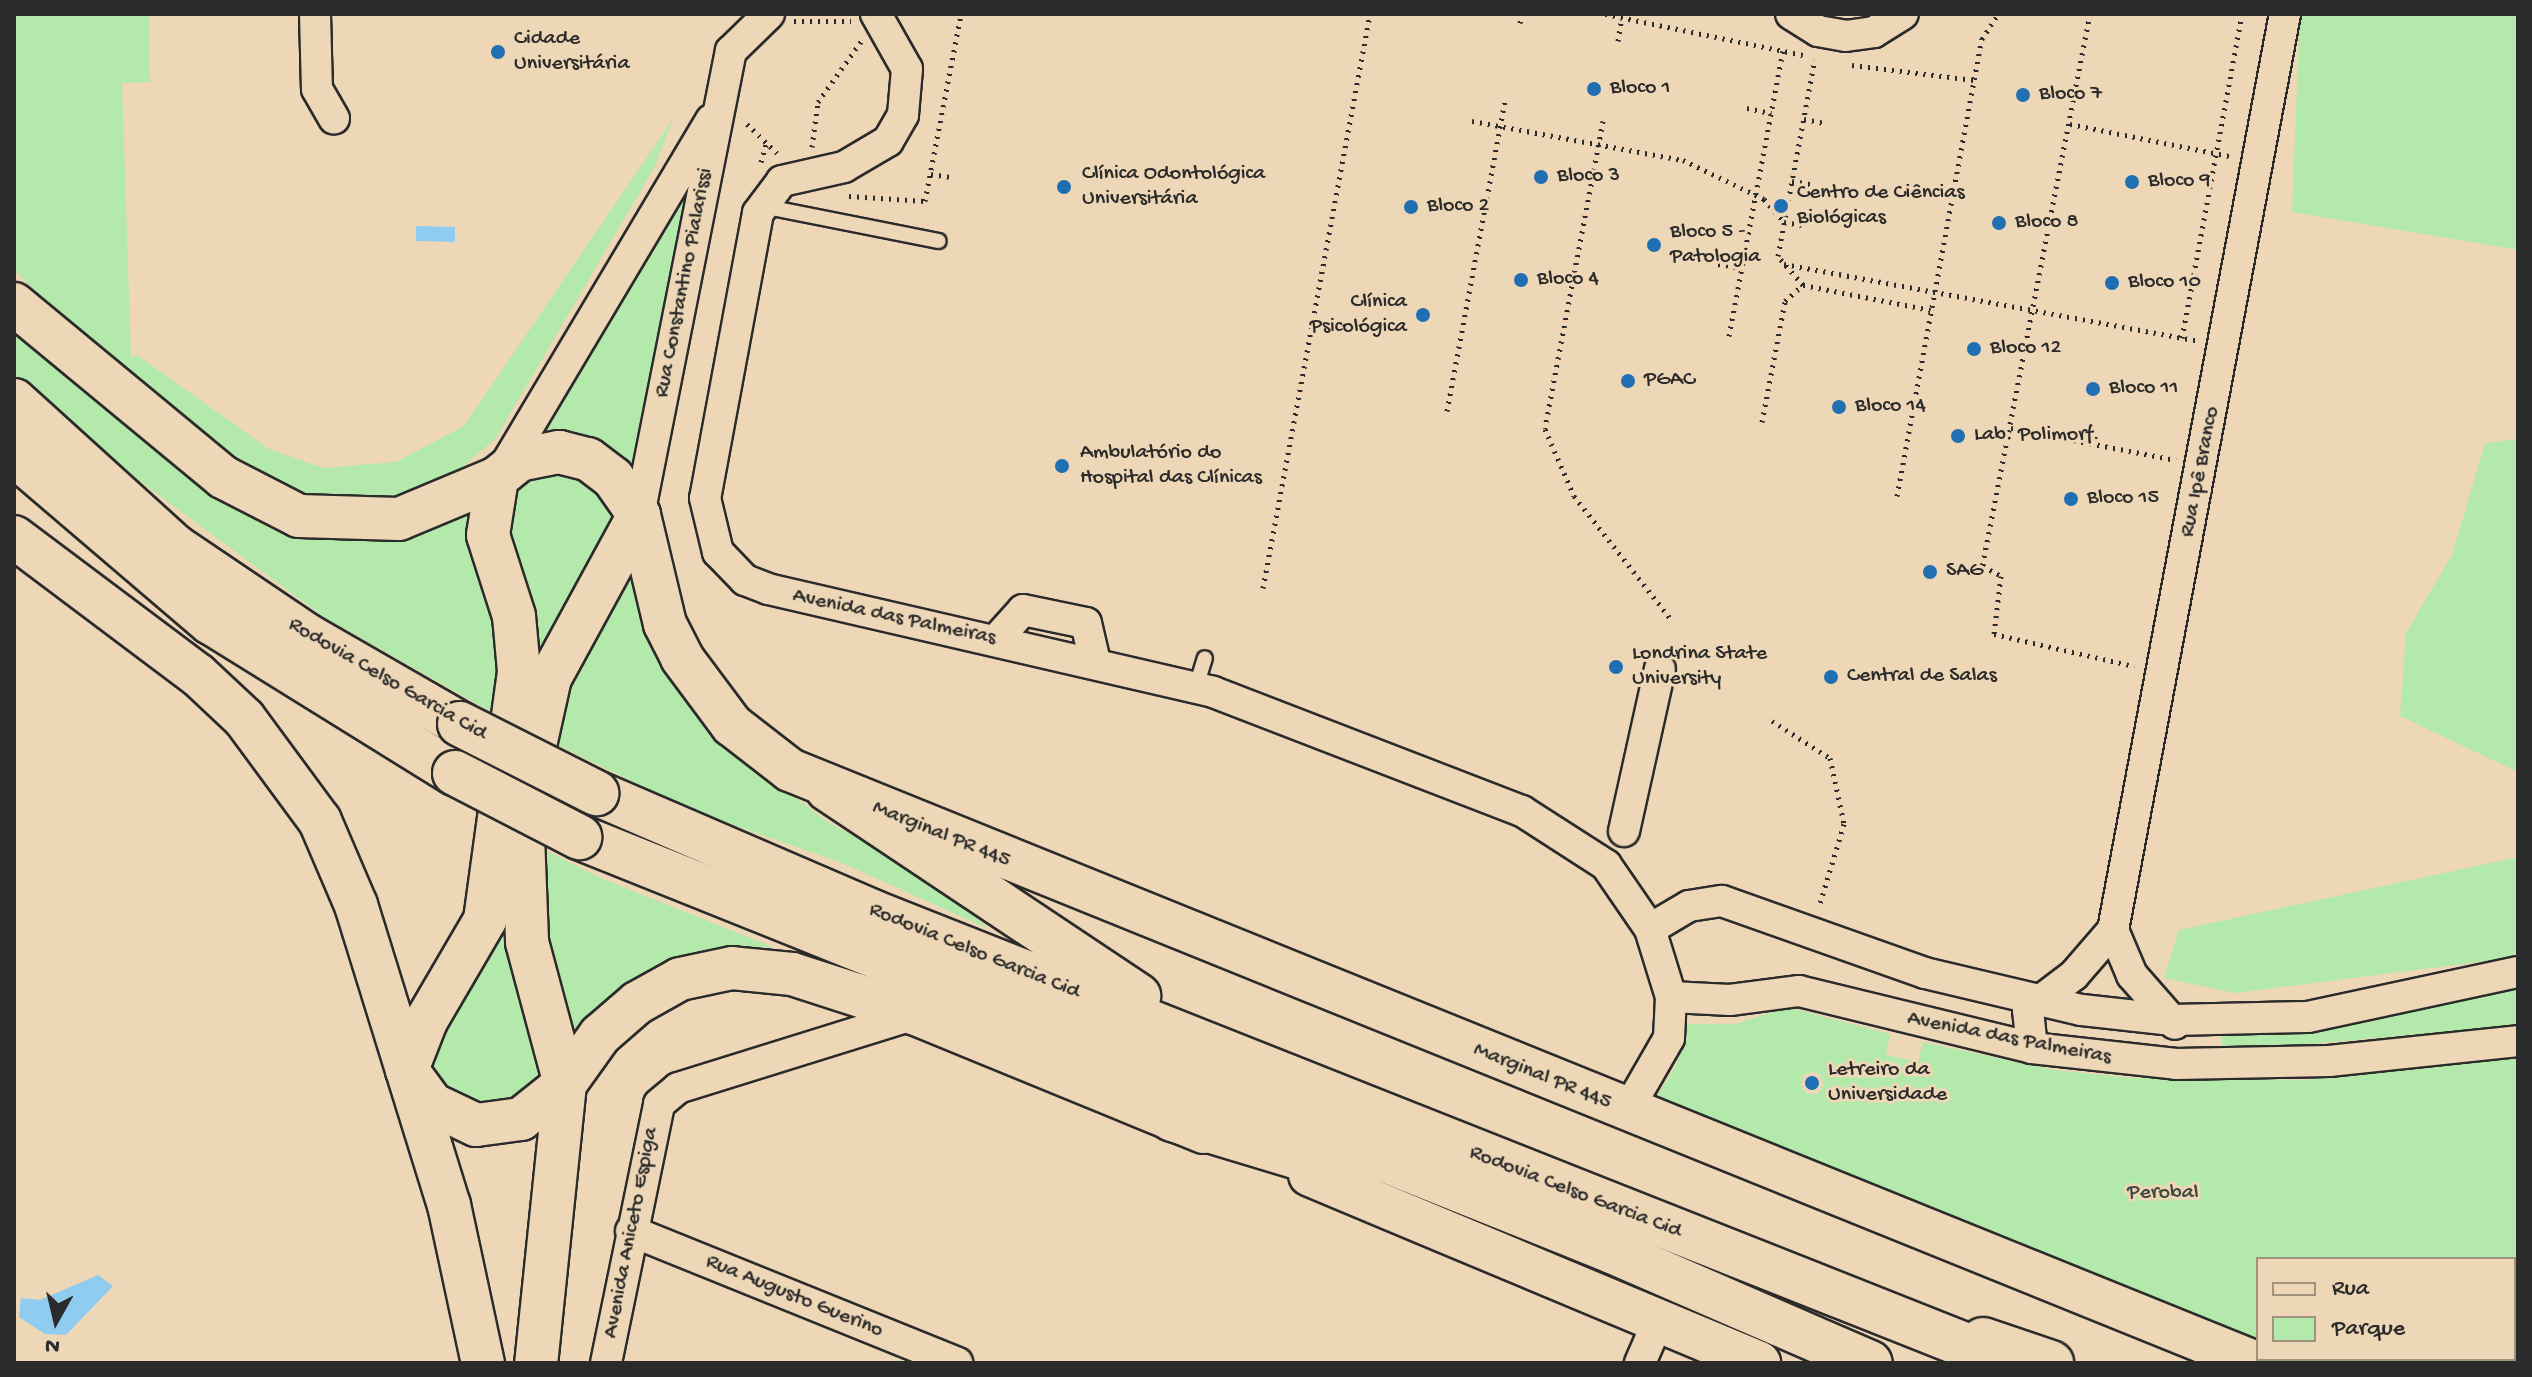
<!DOCTYPE html>
<html>
<head>
<meta charset="utf-8">
<style>
  body { margin:0 }
  #map { position:relative; width:2532px; height:1377px; overflow:hidden; background:#edd7b6; font-family:"Gochi Hand",sans-serif }
  div>[style] { position:absolute }
  .green>* { inset:0; background:#b3e9ab }
  .water>* { inset:0; background:#90ccf0 }
  .path>* { height:5px; margin-top:-2.5px; transform-origin:0; background:repeating-linear-gradient(90deg,#2b2b2b 0 2px,transparent 0 8px) }
  .roads { filter:drop-shadow(2px 0 #2b2b2b) drop-shadow(-2px 0 #2b2b2b) drop-shadow(0 2px #2b2b2b) drop-shadow(0 -2px #2b2b2b) }
  .lane>* { height:14px; margin:-7px; padding:0 7px; transform-origin:7px; border-radius:7px; background:#edd7b6 }
  .street>* { height:30px; margin:-15px; padding:0 15px; transform-origin:15px; border-radius:15px; background:#edd7b6 }
  .secondary>* { height:42px; margin:-21px; padding:0 21px; transform-origin:21px; border-radius:21px; background:#edd7b6 }
  .highway>* { height:44px; margin:-22px; padding:0 22px; transform-origin:22px; border-radius:22px; background:#edd7b6 }
  .bridges { filter:drop-shadow(2px 0 #2b2b2b) drop-shadow(-2px 0 #2b2b2b) drop-shadow(0 2px #2b2b2b) drop-shadow(0 -2px #2b2b2b) }
  .highway-bridge>* { height:44px; margin:-22px; padding:0 22px; transform-origin:22px; border-radius:22px; background:#edd7b6 }
  .dots>* { width:22px; height:22px; translate:-50% -50%; box-sizing:border-box; border:4px solid #edd7b6; border-radius:50% }
  span { translate:-50% -50%; white-space:nowrap; text-align:center; line-height:1.15; -webkit-text-stroke:6px #edd7b6; paint-order:stroke }
  .poi-label { font-size:22px; color:#2b2b2b }
  .left { translate:0 -50%; text-align:left }
  .right { translate:-100% -50%; text-align:right }
  .street-label { font-size:22px; color:#2b2b2b }
  .park-label { font-size:22px; color:#3f483e }
  .frame { position:absolute; inset:0; border:16px solid #2b2b2b; pointer-events:none }
  .legend { position:absolute; left:2256px; top:1257px; width:260px; height:104px; box-sizing:border-box; background:#edd7b6; border:2px solid #9f927e; margin:0; padding:10px 14px; list-style:none; font-size:24px; color:#2b2b2b }
  .legend li { display:flex; align-items:center; gap:16px; height:40px }
  .legend b { width:40px; border:2px solid #9f927e }
  .north { position:absolute; left:16px; top:1281px; width:80px; height:80px; -webkit-text-stroke:6px #edd7b6; paint-order:stroke; rotate:188deg; font-size:22px; font-weight:700; line-height:32px; text-align:center; color:#2b2b2b }
  .north::after { content:''; display:block; margin:auto; width:28px; height:36px; background:#2b2b2b; clip-path:polygon(50% 0,100% 100%,50% 72%,0 100%) }
</style>
</head>
<body>
<div id="map">
  <div class="green">
    <i style="clip-path:polygon(14px 14px,149px 14px,150px 82px,122px 83px,131px 358px,137px 355px,269px 449px,323px 468px,396px 462px,464px 426px,673px 119px,655px 166px,496px 438px,453px 475px,391px 500px,324px 500px,244px 468px,113px 368px,14px 270px)"></i>
    <i style="clip-path:polygon(2300px 14px,2518px 14px,2518px 250px,2292px 212px)"></i>
    <i style="clip-path:polygon(697px 175px,634px 474px,535px 443px,686px 181px)"></i>
    <i style="clip-path:polygon(14px 327px,230px 499px,470px 504px,501px 627px,498px 716px,324px 617px,87px 442px,14px 380px)"></i>
    <i style="clip-path:polygon(2518px 439px,2518px 772px,2400px 716px,2406px 633px,2452px 555px,2485px 443px)"></i>
    <i style="clip-path:polygon(539px 470px,585px 473px,617px 515px,537px 673px,501px 511px,507px 496px)"></i>
    <i style="clip-path:polygon(632px 572px,728px 746px,829px 823px,924px 872px,989px 929px,840px 862px,695px 812px,549px 741px,556px 704px)"></i>
    <i style="clip-path:polygon(533px 844px,598px 877px,773px 947px,725px 947px,682px 960px,572px 1040px,549px 985px)"></i>
    <i style="clip-path:polygon(2518px 857px,2518px 957px,2235px 993px,2164px 978px,2179px 930px)"></i>
    <i style="clip-path:polygon(503px 899px,544px 1062px,525px 1096px,477px 1110px,432px 1079px,427px 1045px)"></i>
    <i style="clip-path:polygon(2518px 987px,2518px 1025px,2222px 1052px,2222px 1034px,2363px 1023px)"></i>
    <i style="clip-path:polygon(1787px 1007px,1890px 1034px,1886px 1055px,1918px 1062px,1923px 1042px,2054px 1070px,2133px 1078px,2305px 1080px,2518px 1058px,2518px 1363px,2272px 1359px,2514px 1359px,2514px 1259px,2258px 1259px,2258px 1353px,1648px 1110px,1676px 1065px,1688px 1024px,1736px 1024px)"></i>
  </div>
  <div class="water">
    <i style="clip-path:polygon(416px 226px,455px 227px,455px 242px,416px 241px)"></i>
    <i style="clip-path:polygon(98px 1275px,113px 1286px,66px 1335px,45px 1334px,19px 1317px,21px 1298px,40px 1300px)"></i>
  </div>
  <div class="path">
    <i style="left:1605px;top:14px;width:202px;rotate:11.7deg"></i>
    <i style="left:794px;top:21px;width:57px"></i>
    <i style="left:1520px;top:23px;width:9px;rotate:-77deg"></i>
    <i style="left:1618px;top:41px;width:24px;rotate:-81deg"></i>
    <i style="left:1852px;top:65px;width:123px;rotate:7deg"></i>
    <i style="left:1747px;top:108px;width:25px;rotate:12deg"></i>
    <i style="left:1804px;top:119px;width:21px;rotate:11deg"></i>
    <i style="left:1472px;top:121px;width:215px;rotate:10.5deg"></i>
    <i style="left:1683px;top:160px;width:90px;rotate:25.7deg"></i>
    <i style="left:1764px;top:199px;width:30px;rotate:49deg"></i>
    <i style="left:1784px;top:222px;width:22px;rotate:10deg"></i>
    <i style="left:1603px;top:121px;width:313px;rotate:100.7deg"></i>
    <i style="left:1545px;top:429px;width:73px;rotate:66.6deg"></i>
    <i style="left:1574px;top:496px;width:155px;rotate:51.8deg"></i>
    <i style="left:747px;top:124px;width:45px;rotate:44.1deg"></i>
    <i style="left:2070px;top:124px;width:166px;rotate:11.4deg"></i>
    <i style="left:812px;top:147px;width:45px;rotate:-82.4deg"></i>
    <i style="left:818px;top:102px;width:76px;rotate:-54.6deg"></i>
    <i style="left:761px;top:162px;width:19px;rotate:-74deg"></i>
    <i style="left:931px;top:174px;width:19px;rotate:9deg"></i>
    <i style="left:1792px;top:181px;width:22px;rotate:10deg"></i>
    <i style="left:849px;top:196px;width:76px;rotate:3.8deg"></i>
    <i style="left:925px;top:201px;width:190px;rotate:-79.1deg"></i>
    <i style="left:1718px;top:264px;width:24px;rotate:9deg"></i>
    <i style="left:1784px;top:264px;width:421px;rotate:10.5deg"></i>
    <i style="left:1803px;top:285px;width:130px;rotate:11.1deg"></i>
    <i style="left:1729px;top:336px;width:290px;rotate:-79.3deg"></i>
    <i style="left:2182px;top:338px;width:330px;rotate:-79.5deg"></i>
    <i style="left:1447px;top:411px;width:314px;rotate:-79.4deg"></i>
    <i style="left:1762px;top:422px;width:123px;rotate:-79.2deg"></i>
    <i style="left:1785px;top:301px;width:24px;rotate:-42deg"></i>
    <i style="left:1803px;top:285px;width:38px;rotate:-131deg"></i>
    <i style="left:1778px;top:256px;width:200px;rotate:-79.4deg"></i>
    <i style="left:2011px;top:428px;width:168px;rotate:11deg"></i>
    <i style="left:1897px;top:496px;width:465px;rotate:-79.5deg"></i>
    <i style="left:1982px;top:39px;width:30px;rotate:-57deg"></i>
    <i style="left:1983px;top:566px;width:21px;rotate:29deg"></i>
    <i style="left:2001px;top:576px;width:58px;rotate:96.9deg"></i>
    <i style="left:1994px;top:634px;width:144px;rotate:12.9deg"></i>
    <i style="left:1981px;top:573px;width:570px;rotate:-78.97deg"></i>
    <i style="left:1263px;top:588px;width:584px;rotate:-79.44deg"></i>
    <i style="left:1772px;top:721px;width:69px;rotate:32.5deg"></i>
    <i style="left:1830px;top:758px;width:67px;rotate:78deg"></i>
    <i style="left:1844px;top:824px;width:87px;rotate:106.8deg"></i>
  </div>
  <div class="roads">
    <div class="lane">
      <i style="left:762px;top:206px;width:180px;rotate:11.2deg"></i>
      <i style="left:1196px;top:687px;width:30px;rotate:-73deg"></i>
    </div>
    <div class="street">
      <i style="left:315px;top:14px;width:75px;rotate:88.5deg"></i>
      <i style="left:317px;top:89px;width:34px;rotate:60deg"></i>
      <i style="left:876px;top:14px;width:63px;rotate:60.6deg"></i>
      <i style="left:907px;top:69px;width:46px;rotate:95deg"></i>
      <i style="left:903px;top:115px;width:30px;rotate:120deg"></i>
      <i style="left:888px;top:141px;width:51px;rotate:149.4deg"></i>
      <i style="left:844px;top:167px;width:64px;rotate:167.3deg"></i>
      <i style="left:782px;top:181px;width:40px;rotate:127deg"></i>
      <i style="left:758px;top:213px;width:290px;rotate:100.5deg"></i>
      <i style="left:705px;top:498px;width:56px;rotate:76.5deg"></i>
      <i style="left:718px;top:552px;width:39px;rotate:46deg"></i>
      <i style="left:745px;top:580px;width:25px;rotate:21deg"></i>
      <i style="left:768px;top:589px;width:457px;rotate:13deg"></i>
      <i style="left:1213px;top:692px;width:331px;rotate:21.1deg"></i>
      <i style="left:1522px;top:811px;width:100px;rotate:32.7deg"></i>
      <i style="left:1606px;top:865px;width:78px;rotate:55.5deg"></i>
      <i style="left:1650px;top:929px;width:71px;rotate:72.8deg"></i>
      <i style="left:1671px;top:997px;width:41px;rotate:92.8deg"></i>
      <i style="left:1669px;top:1038px;width:84px;rotate:119.9deg"></i>
      <i style="left:1791px;top:14px;width:32px;rotate:32deg"></i>
      <i style="left:1818px;top:31px;width:28px;rotate:10deg"></i>
      <i style="left:1846px;top:36px;width:28px;rotate:-8deg"></i>
      <i style="left:1874px;top:32px;width:34px;rotate:-32deg"></i>
      <i style="left:500px;top:474px;width:412px;rotate:-59.2deg"></i>
      <i style="left:639px;top:515px;width:473px;rotate:-78.8deg"></i>
      <i style="left:731px;top:51px;width:53px;rotate:-44.2deg"></i>
      <i style="left:996px;top:640px;width:40px;rotate:-48deg"></i>
      <i style="left:1023px;top:610px;width:64px;rotate:11.7deg"></i>
      <i style="left:1086px;top:623px;width:40px;rotate:77deg"></i>
      <i style="left:1624px;top:831px;width:166px;rotate:-77.5deg"></i>
      <i style="left:1650px;top:929px;width:45px;rotate:-30.5deg"></i>
      <i style="left:1689px;top:906px;width:33px;rotate:-9deg"></i>
      <i style="left:1722px;top:901px;width:215px;rotate:19.5deg"></i>
      <i style="left:1925px;top:973px;width:161px;rotate:13.3deg"></i>
      <i style="left:2082px;top:1010px;width:91px;rotate:6.3deg"></i>
      <i style="left:2172px;top:1020px;width:136px;rotate:-1.3deg"></i>
      <i style="left:2308px;top:1017px;width:215px;rotate:-12.1deg"></i>
      <i style="left:2113px;top:930px;width:49px;rotate:67.1deg"></i>
      <i style="left:2132px;top:975px;width:65px;rotate:48.7deg"></i>
      <i style="left:1671px;top:997px;width:59px;rotate:2.9deg"></i>
      <i style="left:1730px;top:1000px;width:70px;rotate:-7.4deg"></i>
      <i style="left:1799px;top:991px;width:240px;rotate:13.7deg"></i>
      <i style="left:2032px;top:1048px;width:145px;rotate:6.3deg"></i>
      <i style="left:2176px;top:1064px;width:153px;rotate:-1.1deg"></i>
      <i style="left:2329px;top:1061px;width:190px;rotate:-6deg"></i>
      <i style="left:2032px;top:1048px;width:38px;rotate:-96deg"></i>
      <i style="left:2028px;top:1010px;width:58px;rotate:-37.3deg"></i>
      <i style="left:2074px;top:975px;width:60px;rotate:-49.1deg"></i>
      <i style="left:2113px;top:930px;width:932px;rotate:-79.37deg"></i>
      <i style="left:631px;top:1231px;width:352px;rotate:22deg"></i>
      <i style="left:606px;top:1363px;width:264px;rotate:-78.4deg"></i>
      <i style="left:659px;top:1104px;width:25px;rotate:-40deg"></i>
      <i style="left:678px;top:1088px;width:249px;rotate:-17.3deg"></i>
      <i style="left:1640px;top:1363px;width:48px;rotate:-66.6deg"></i>
    </div>
    <div class="secondary">
      <i style="left:14px;top:304px;width:271px;rotate:39.6deg"></i>
      <i style="left:223px;top:477px;width:85px;rotate:27.2deg"></i>
      <i style="left:299px;top:516px;width:100px;rotate:1.7deg"></i>
      <i style="left:399px;top:519px;width:106px;rotate:-22.7deg"></i>
      <i style="left:14px;top:537px;width:230px;rotate:36.9deg"></i>
      <i style="left:198px;top:675px;width:63px;rotate:43.1deg"></i>
      <i style="left:244px;top:718px;width:128px;rotate:53.6deg"></i>
      <i style="left:320px;top:821px;width:91px;rotate:66.8deg"></i>
      <i style="left:356px;top:905px;width:314px;rotate:72.8deg"></i>
      <i style="left:449px;top:1205px;width:162px;rotate:77.9deg"></i>
      <i style="left:534px;top:750px;width:74px;rotate:-77.5deg"></i>
      <i style="left:550px;top:678px;width:186px;rotate:-61.4deg"></i>
      <i style="left:523px;top:836px;width:106px;rotate:87.8deg"></i>
      <i style="left:527px;top:942px;width:147px;rotate:75deg"></i>
      <i style="left:565px;top:1084px;width:281px;rotate:95.9deg"></i>
      <i style="left:1204px;top:1132px;width:311px;rotate:-157.7deg"></i>
      <i style="left:916px;top:1014px;width:130px;rotate:-162.1deg"></i>
      <i style="left:792px;top:974px;width:60px;rotate:-174.3deg"></i>
      <i style="left:732px;top:968px;width:53px;rotate:168.1deg"></i>
      <i style="left:680px;top:979px;width:49px;rotate:150.8deg"></i>
      <i style="left:637px;top:1003px;width:49px;rotate:139.1deg"></i>
      <i style="left:600px;top:1035px;width:60px;rotate:125.5deg"></i>
      <i style="left:565px;top:1084px;width:56px;rotate:141.5deg"></i>
      <i style="left:521px;top:1119px;width:45px;rotate:172.4deg"></i>
      <i style="left:476px;top:1125px;width:49px;rotate:-154.5deg"></i>
      <i style="left:432px;top:1104px;width:42px;rotate:-126.3deg"></i>
      <i style="left:407px;top:1070px;width:53px;rotate:-68.8deg"></i>
      <i style="left:426px;top:1021px;width:117px;rotate:-59.7deg"></i>
      <i style="left:485px;top:920px;width:251px;rotate:-82.2deg"></i>
      <i style="left:519px;top:671px;width:55px;rotate:-95.2deg"></i>
      <i style="left:514px;top:616px;width:85px;rotate:-107.8deg"></i>
      <i style="left:488px;top:535px;width:58px;rotate:-81deg"></i>
      <i style="left:497px;top:478px;width:28px;rotate:-39deg"></i>
      <i style="left:519px;top:460px;width:41px;rotate:-11.3deg"></i>
      <i style="left:559px;top:452px;width:30px;rotate:14deg"></i>
      <i style="left:588px;top:459px;width:31px;rotate:37deg"></i>
      <i style="left:613px;top:478px;width:45px;rotate:54.9deg"></i>
      <i style="left:639px;top:515px;width:112px;rotate:76.6deg"></i>
      <i style="left:665px;top:624px;width:38px;rotate:63deg"></i>
      <i style="left:682px;top:658px;width:84px;rotate:53.3deg"></i>
      <i style="left:732px;top:725px;width:73px;rotate:37.8deg"></i>
      <i style="left:790px;top:770px;width:1581px;rotate:22.02deg"></i>
      <i style="left:1310px;top:1175px;width:487px;rotate:22.7deg"></i>
    </div>
    <div class="highway">
      <i style="left:14px;top:401px;width:217px;rotate:42.2deg"></i>
      <i style="left:175px;top:547px;width:159px;rotate:34deg"></i>
      <i style="left:307px;top:636px;width:177px;rotate:29.9deg"></i>
      <i style="left:14px;top:454px;width:259px;rotate:40.5deg"></i>
      <i style="left:211px;top:622px;width:287px;rotate:31.8deg"></i>
      <i style="left:828px;top:789px;width:373px;rotate:33.7deg"></i>
      <i style="left:596px;top:793px;width:301px;rotate:23.3deg"></i>
      <i style="left:872px;top:912px;width:1224px;rotate:21.62deg"></i>
      <i style="left:579px;top:837px;width:1113px;rotate:21.84deg"></i>
      <i style="left:1612px;top:1251px;width:281px;rotate:23.5deg"></i>
      <i style="left:1172px;top:1119px;width:194px;rotate:16.8deg"></i>
      <i style="left:1983px;top:1340px;width:72px;rotate:18.7deg"></i>
    </div>
  </div>
  <div class="bridges">
    <div class="highway-bridge">
      <i style="left:460px;top:724px;width:153px;rotate:26.9deg"></i>
      <i style="left:455px;top:773px;width:140px;rotate:27.3deg"></i>
    </div>
  </div>
  <div class="dots">
    <i style="left:498px;top:52px;background:#1f6fb2"></i>
    <i style="left:1594px;top:89px;background:#1f6fb2"></i>
    <i style="left:2023px;top:95px;background:#1f6fb2"></i>
    <i style="left:1541px;top:177px;background:#1f6fb2"></i>
    <i style="left:2132px;top:182px;background:#1f6fb2"></i>
    <i style="left:1064px;top:187px;background:#1f6fb2"></i>
    <i style="left:1781px;top:206px;background:#1f6fb2"></i>
    <i style="left:1411px;top:207px;background:#1f6fb2"></i>
    <i style="left:1999px;top:223px;background:#1f6fb2"></i>
    <i style="left:1654px;top:245px;background:#1f6fb2"></i>
    <i style="left:1521px;top:280px;background:#1f6fb2"></i>
    <i style="left:2112px;top:283px;background:#1f6fb2"></i>
    <i style="left:1423px;top:315px;background:#1f6fb2"></i>
    <i style="left:1974px;top:349px;background:#1f6fb2"></i>
    <i style="left:1628px;top:381px;background:#1f6fb2"></i>
    <i style="left:2093px;top:389px;background:#1f6fb2"></i>
    <i style="left:1839px;top:407px;background:#1f6fb2"></i>
    <i style="left:1958px;top:436px;background:#1f6fb2"></i>
    <i style="left:1062px;top:466px;background:#1f6fb2"></i>
    <i style="left:2071px;top:499px;background:#1f6fb2"></i>
    <i style="left:1930px;top:572px;background:#1f6fb2"></i>
    <i style="left:1616px;top:667px;background:#1f6fb2"></i>
    <i style="left:1831px;top:677px;background:#1f6fb2"></i>
    <i style="left:1812px;top:1083px;background:#1f6fb2"></i>
  </div>
  <div class="poi-label">
    <span class="left" style="left:514px;top:52px">Cidade<br>Universitária</span>
    <span class="left" style="left:1610px;top:89px">Bloco 1</span>
    <span class="left" style="left:2039px;top:95px">Bloco 7</span>
    <span class="left" style="left:1082px;top:187px">Clínica Odontológica<br>Universitária</span>
    <span class="left" style="left:1557px;top:177px">Bloco 3</span>
    <span class="left" style="left:2148px;top:182px">Bloco 9</span>
    <span class="left" style="left:1797px;top:206px">Centro de Ciências<br>Biológicas</span>
    <span class="left" style="left:1427px;top:207px">Bloco 2</span>
    <span class="left" style="left:2015px;top:223px">Bloco 8</span>
    <span class="left" style="left:1670px;top:245px">Bloco 5 -<br>Patologia</span>
    <span class="left" style="left:1537px;top:280px">Bloco 4</span>
    <span class="left" style="left:2128px;top:283px">Bloco 10</span>
    <span class="right" style="left:1407px;top:315px">Clínica<br>Psicológica</span>
    <span class="left" style="left:1990px;top:349px">Bloco 12</span>
    <span class="left" style="left:1644px;top:381px">PGAC</span>
    <span class="left" style="left:2109px;top:389px">Bloco 11</span>
    <span class="left" style="left:1855px;top:407px">Bloco 14</span>
    <span class="left" style="left:1974px;top:436px">Lab. Polimorf.</span>
    <span class="left" style="left:1080px;top:466px">Ambulatório do<br>Hospital das Clínicas</span>
    <span class="left" style="left:2087px;top:499px">Bloco 15</span>
    <span class="left" style="left:1946px;top:572px">SAG</span>
    <span class="left" style="left:1632px;top:667px">Londrina State<br>University</span>
    <span class="left" style="left:1847px;top:677px">Central de Salas</span>
    <span class="left" style="left:1828px;top:1083px">Letreiro da<br>Universidade</span>
  </div>
  <div class="street-label">
    <span style="left:685px;top:283px;rotate:-79deg">Rua Constantino Pialarissi</span>
    <span style="left:2201px;top:472px;rotate:-79deg">Rua Ipê Branco</span>
    <span style="left:894px;top:618px;rotate:12deg">Avenida das Palmeiras</span>
    <span style="left:387px;top:680px;rotate:30deg">Rodovia Celso Garcia Cid</span>
    <span style="left:941px;top:835px;rotate:22deg">Marginal PR 445</span>
    <span style="left:974px;top:952px;rotate:22deg">Rodovia Celso Garcia Cid</span>
    <span style="left:2009px;top:1039px;rotate:11deg">Avenida das Palmeiras</span>
    <span style="left:1542px;top:1077px;rotate:22deg">Marginal PR 445</span>
    <span style="left:1575px;top:1193px;rotate:21deg">Rodovia Celso Garcia Cid</span>
    <span style="left:632px;top:1233px;rotate:-79deg">Avenida Aniceto Espiga</span>
    <span style="left:794px;top:1297px;rotate:22deg">Rua Augusto Guerino</span>
  </div>
  <div class="park-label">
    <span style="left:2163px;top:1194px">Perobal</span>
  </div>
  <div class="frame"></div>
  <ul class="legend">
  <li><b style="height:10px;background:#edd7b6"></b>Rua</li>
  <li><b style="height:22px;background:#b3e9ab"></b>Parque</li>
  </ul>
  <div class="north">N</div>
</div>
</body>
</html>
